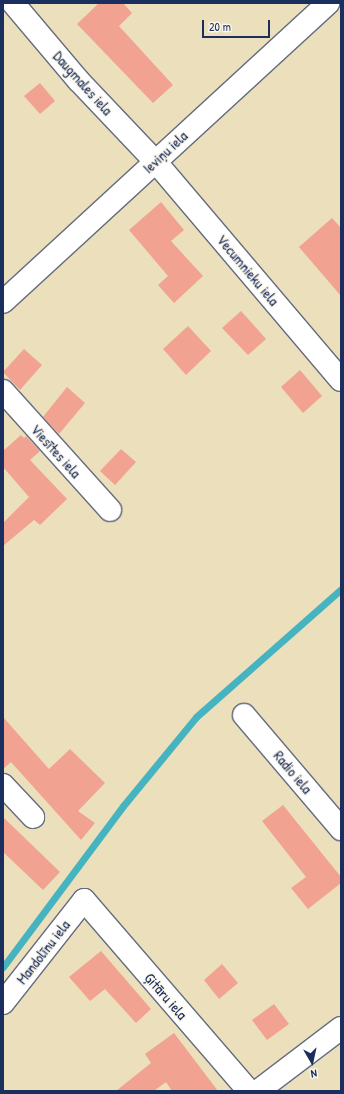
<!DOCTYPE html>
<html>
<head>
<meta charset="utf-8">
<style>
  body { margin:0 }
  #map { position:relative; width:344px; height:1094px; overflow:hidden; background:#ebdfbc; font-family:"Patrick Hand",sans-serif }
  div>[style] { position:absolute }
  .stream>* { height:7px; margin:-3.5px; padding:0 3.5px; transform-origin:3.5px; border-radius:3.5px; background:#46b4c0 }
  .building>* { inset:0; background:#f2a291 }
  .roads { filter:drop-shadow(1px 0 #646d7f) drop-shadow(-1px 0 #646d7f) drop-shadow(0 1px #646d7f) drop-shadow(0 -1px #646d7f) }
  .minor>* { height:22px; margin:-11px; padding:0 11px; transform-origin:11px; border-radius:11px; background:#fff }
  span { translate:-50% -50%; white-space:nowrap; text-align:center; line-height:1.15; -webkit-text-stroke:3px #fbf7ec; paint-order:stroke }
  .street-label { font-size:15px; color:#1b2f5e }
  .frame { position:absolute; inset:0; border:4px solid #1b2f5e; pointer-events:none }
  .north { position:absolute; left:292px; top:1042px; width:40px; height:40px; -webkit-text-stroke:3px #fbf7ec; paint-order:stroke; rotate:171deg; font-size:11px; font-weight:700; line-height:16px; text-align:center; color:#1b2f5e }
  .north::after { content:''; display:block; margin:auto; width:14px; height:18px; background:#1b2f5e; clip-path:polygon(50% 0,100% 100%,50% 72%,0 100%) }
  .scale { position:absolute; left:202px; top:20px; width:68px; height:18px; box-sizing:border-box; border:2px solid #1b2f5e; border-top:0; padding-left:5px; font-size:12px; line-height:14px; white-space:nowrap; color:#1b2f5e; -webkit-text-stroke:3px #fbf7ec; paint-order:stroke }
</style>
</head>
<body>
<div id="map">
  <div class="stream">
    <i style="left:3px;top:967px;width:201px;rotate:-53.3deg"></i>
    <i style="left:123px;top:806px;width:115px;rotate:-50.6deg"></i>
    <i style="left:196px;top:717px;width:193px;rotate:-41.4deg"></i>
  </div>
  <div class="building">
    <i style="clip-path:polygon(99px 3px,123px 3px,132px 13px,119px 26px,173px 85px,153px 103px,77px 24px)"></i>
    <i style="clip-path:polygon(40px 83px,55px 101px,40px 114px,24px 96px)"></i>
    <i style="clip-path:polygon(161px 202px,184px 230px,171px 241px,203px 276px,174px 303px,158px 285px,168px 276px,129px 230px)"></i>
    <i style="clip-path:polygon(332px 218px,341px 228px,341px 296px,299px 247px)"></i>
    <i style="clip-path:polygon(241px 311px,266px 339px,248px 355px,222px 328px)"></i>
    <i style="clip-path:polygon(188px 326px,211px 351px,186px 375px,163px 349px)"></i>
    <i style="clip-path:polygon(24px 349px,42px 365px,20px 390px,3px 372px)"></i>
    <i style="clip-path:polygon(300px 370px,322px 396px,303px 413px,281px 387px)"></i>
    <i style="clip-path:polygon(67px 387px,85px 403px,59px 434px,43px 417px)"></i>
    <i style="clip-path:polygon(21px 435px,24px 438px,26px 436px,40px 451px,30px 460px,67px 499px,40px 525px,34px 520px,3px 546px,3px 523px,29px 497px,3px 467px,3px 451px)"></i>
    <i style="clip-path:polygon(121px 449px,136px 462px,115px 485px,100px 471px)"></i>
    <i style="clip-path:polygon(3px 717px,49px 769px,70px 749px,105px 783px,78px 811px,95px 823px,81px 840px,11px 762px,3px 769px)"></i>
    <i style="clip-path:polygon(283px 805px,341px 877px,341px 883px,308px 909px,291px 888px,306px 877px,262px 821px)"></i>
    <i style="clip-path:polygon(3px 817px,60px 872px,43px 890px,3px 852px)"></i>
    <i style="clip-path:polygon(101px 951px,151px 1009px,136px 1023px,105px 989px,90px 1001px,69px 977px)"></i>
    <i style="clip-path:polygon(222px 964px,238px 983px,219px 999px,204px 980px)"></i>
    <i style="clip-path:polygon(274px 1004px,289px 1024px,267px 1040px,252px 1020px)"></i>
    <i style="clip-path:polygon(174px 1033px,218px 1091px,172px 1091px,166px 1082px,154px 1091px,116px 1091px,151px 1063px,145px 1054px)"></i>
  </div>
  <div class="roads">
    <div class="minor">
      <i style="left:13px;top:3px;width:101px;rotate:49.8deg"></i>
      <i style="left:78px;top:80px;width:112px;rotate:46.5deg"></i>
      <i style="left:155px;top:161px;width:287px;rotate:49.7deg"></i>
      <i style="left:3px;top:302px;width:442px;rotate:-42.6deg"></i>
      <i style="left:3px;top:391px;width:160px;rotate:48deg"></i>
      <i style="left:244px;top:715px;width:150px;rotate:49.6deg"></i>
      <i style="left:3px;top:785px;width:44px;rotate:46.8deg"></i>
      <i style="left:3px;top:1003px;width:131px;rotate:-51.8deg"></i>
      <i style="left:84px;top:900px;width:252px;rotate:49.2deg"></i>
      <i style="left:258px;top:1091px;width:104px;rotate:-37.2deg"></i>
    </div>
  </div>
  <div class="street-label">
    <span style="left:83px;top:83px;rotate:48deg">Daugmales iela</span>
    <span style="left:165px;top:152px;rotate:-43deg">Ieviņu iela</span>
    <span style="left:248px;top:270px;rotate:50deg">Vecumnieku iela</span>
    <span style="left:56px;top:451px;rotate:48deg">Viesītes iela</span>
    <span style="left:293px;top:772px;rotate:50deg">Radio iela</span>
    <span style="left:43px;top:952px;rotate:-52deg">Mandolīnu iela</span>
    <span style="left:166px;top:996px;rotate:49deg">Ģitāru iela</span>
  </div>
  <div class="frame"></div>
  <div class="north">N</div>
  <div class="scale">20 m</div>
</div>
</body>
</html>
